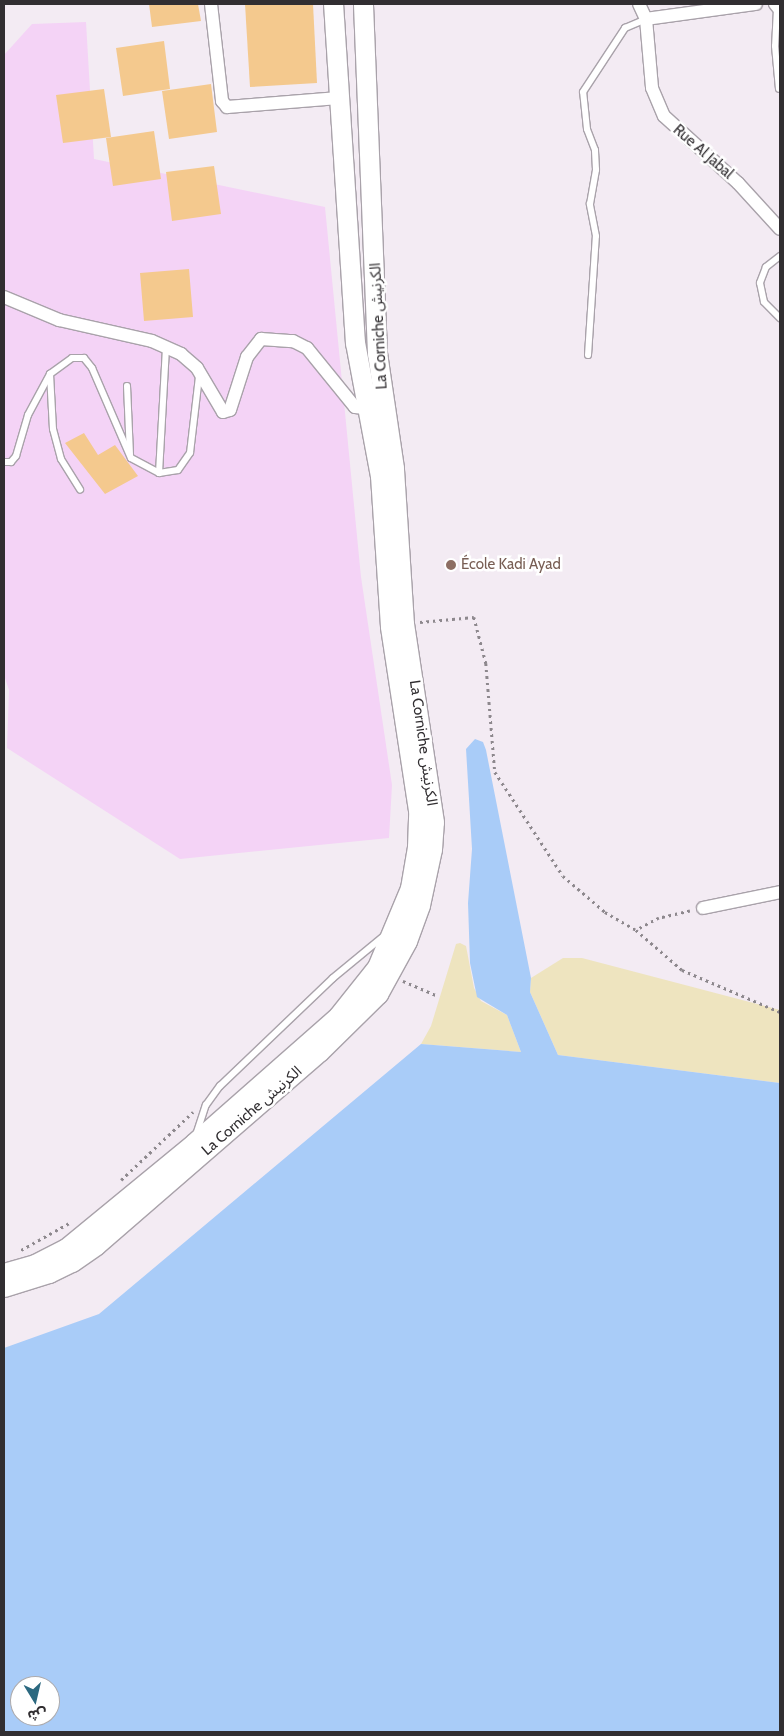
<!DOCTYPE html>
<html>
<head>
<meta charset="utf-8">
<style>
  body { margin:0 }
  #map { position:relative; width:784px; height:1736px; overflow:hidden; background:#f3ebf3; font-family:Cabin,"Noto Sans Arabic",sans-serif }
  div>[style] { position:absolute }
  .green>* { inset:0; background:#f4d3f6 }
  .sand>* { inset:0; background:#eee4bf }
  .water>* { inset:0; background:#a9ccf8 }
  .building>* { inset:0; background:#f4c98e }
  .path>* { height:2.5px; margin-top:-1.25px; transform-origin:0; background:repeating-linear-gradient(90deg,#8d888d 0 2.5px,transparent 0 6.5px) }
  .roads { filter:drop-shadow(1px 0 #a9a2aa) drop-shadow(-1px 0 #a9a2aa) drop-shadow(0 1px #a9a2aa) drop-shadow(0 -1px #a9a2aa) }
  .service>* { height:6px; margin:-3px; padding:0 3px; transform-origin:3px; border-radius:3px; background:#fff }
  .minor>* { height:12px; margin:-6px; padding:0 6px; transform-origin:6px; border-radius:6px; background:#fff }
  .secondary>* { height:19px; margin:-9.5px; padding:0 9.5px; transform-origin:9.5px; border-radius:9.5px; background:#fff }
  .dots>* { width:14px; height:14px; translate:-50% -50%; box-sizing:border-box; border:2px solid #fff; border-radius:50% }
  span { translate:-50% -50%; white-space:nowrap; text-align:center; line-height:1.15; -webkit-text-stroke:5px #fff; paint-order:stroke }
  .street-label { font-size:15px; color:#312e31 }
  .education-label { font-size:15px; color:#785e54 }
  .left { translate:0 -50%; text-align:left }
  .frame { position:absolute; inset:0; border:5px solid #312e31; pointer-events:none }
  .north { position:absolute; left:10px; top:1676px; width:50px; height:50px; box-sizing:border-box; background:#fff; border:1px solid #adabad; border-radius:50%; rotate:171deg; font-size:14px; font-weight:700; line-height:20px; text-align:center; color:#312e31 }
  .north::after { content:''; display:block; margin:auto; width:18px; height:22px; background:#2c6980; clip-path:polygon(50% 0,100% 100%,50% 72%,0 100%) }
</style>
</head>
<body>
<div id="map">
  <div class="green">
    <i style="clip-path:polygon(86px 22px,94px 159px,325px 207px,361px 577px,392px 785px,389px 838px,180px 859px,7px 748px,9px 690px,4px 675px,4px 55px,32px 24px)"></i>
  </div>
  <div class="sand">
    <i style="clip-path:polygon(460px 943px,466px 946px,474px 988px,481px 1001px,507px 1015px,521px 1052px,421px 1044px,431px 1026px,456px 944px)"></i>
    <i style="clip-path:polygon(563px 958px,582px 958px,780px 1010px,780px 1083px,558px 1055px,530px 992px,531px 978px)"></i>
  </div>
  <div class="water">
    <i style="clip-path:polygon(evenodd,475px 739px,483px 742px,486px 750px,531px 978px,530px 992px,558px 1055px,780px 1083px,780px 1732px,4px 1732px,4px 1348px,99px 1314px,421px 1044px,521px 1052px,507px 1015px,477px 997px,470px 963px,468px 903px,472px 849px,466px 749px,475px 739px,20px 1686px,50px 1686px,50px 1716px,20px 1716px,20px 1686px)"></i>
  </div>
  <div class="building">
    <i style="clip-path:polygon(149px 4px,198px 4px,201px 21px,152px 27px)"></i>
    <i style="clip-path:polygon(245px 4px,313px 4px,317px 83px,250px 87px)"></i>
    <i style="clip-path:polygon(164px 41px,170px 89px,123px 96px,116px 48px)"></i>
    <i style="clip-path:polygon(211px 84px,217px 132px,169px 139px,162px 91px)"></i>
    <i style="clip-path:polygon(104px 89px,111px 137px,63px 143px,56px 95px)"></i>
    <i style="clip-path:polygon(154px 131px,161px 179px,113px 186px,106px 138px)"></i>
    <i style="clip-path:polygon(214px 166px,221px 214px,172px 221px,166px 172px)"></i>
    <i style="clip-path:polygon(189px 269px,193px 317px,144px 321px,140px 273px)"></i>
    <i style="clip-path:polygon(84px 433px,98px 455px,115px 445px,138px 476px,105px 494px,65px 443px)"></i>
  </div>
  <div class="path">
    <i style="left:420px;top:622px;width:54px;rotate:-5.3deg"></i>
    <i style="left:474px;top:617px;width:48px;rotate:75.4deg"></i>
    <i style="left:486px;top:663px;width:109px;rotate:85.3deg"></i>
    <i style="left:495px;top:772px;width:124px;rotate:56.8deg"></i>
    <i style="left:563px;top:876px;width:55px;rotate:40.6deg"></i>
    <i style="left:605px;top:912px;width:36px;rotate:30deg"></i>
    <i style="left:690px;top:911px;width:32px;rotate:167deg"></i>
    <i style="left:659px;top:918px;width:26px;rotate:152deg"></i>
    <i style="left:636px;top:930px;width:61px;rotate:41deg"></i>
    <i style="left:682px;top:970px;width:107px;rotate:23.2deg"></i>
    <i style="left:403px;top:981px;width:36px;rotate:23deg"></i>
    <i style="left:121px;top:1180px;width:99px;rotate:-43.4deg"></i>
    <i style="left:21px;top:1250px;width:57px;rotate:-29.2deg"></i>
  </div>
  <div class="roads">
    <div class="service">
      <i style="left:777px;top:9px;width:37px;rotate:93deg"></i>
      <i style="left:775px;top:46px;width:43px;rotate:84.7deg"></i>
      <i style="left:780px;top:256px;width:18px;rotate:142deg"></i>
      <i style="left:766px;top:267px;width:17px;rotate:111deg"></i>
      <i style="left:760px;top:283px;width:19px;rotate:78deg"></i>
      <i style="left:764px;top:302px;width:23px;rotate:45deg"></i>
      <i style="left:588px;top:355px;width:119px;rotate:-86.2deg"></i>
      <i style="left:596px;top:236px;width:33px;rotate:-101deg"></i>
      <i style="left:590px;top:204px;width:35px;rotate:-80deg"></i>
      <i style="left:596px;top:170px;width:20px;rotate:-93deg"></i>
      <i style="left:595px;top:150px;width:22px;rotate:-111deg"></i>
      <i style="left:587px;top:129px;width:37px;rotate:-96deg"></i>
      <i style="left:583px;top:92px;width:77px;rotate:-56.7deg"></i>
      <i style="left:625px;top:28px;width:23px;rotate:-23deg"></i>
      <i style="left:50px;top:374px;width:55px;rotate:86.9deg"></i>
      <i style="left:53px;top:429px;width:31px;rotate:75deg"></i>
      <i style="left:61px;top:459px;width:36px;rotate:58deg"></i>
      <i style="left:127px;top:386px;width:68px;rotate:87.5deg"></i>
      <i style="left:4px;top:462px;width:7px"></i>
      <i style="left:11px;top:462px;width:8px;rotate:-50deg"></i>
      <i style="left:16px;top:456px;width:43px;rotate:-73.7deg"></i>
      <i style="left:28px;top:415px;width:47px;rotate:-61.8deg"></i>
      <i style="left:50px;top:374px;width:27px;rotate:-36deg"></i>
      <i style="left:72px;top:358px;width:12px"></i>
      <i style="left:84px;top:358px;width:13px;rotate:51deg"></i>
      <i style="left:92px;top:368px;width:98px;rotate:66.6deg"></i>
      <i style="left:131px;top:458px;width:32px;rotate:28deg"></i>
      <i style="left:159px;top:473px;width:19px;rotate:-9deg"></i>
      <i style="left:178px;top:470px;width:21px;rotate:-55deg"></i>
      <i style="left:190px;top:453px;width:78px;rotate:-83.3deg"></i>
      <i style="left:159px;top:473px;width:126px;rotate:-86.8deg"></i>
      <i style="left:196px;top:1135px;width:32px;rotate:-72deg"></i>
      <i style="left:206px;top:1105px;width:24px;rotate:-54deg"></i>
      <i style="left:220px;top:1086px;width:156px;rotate:-43.7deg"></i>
      <i style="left:333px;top:978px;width:66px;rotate:-39.5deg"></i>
    </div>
    <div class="minor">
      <i style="left:211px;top:4px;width:98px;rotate:83.5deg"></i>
      <i style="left:222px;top:101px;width:8px;rotate:50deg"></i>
      <i style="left:227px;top:107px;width:112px;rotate:-4.6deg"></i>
      <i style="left:639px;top:4px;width:17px;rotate:65deg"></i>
      <i style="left:646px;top:19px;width:69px;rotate:85deg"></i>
      <i style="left:652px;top:88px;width:30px;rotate:67deg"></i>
      <i style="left:664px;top:116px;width:100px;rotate:42.2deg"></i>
      <i style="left:738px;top:183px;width:62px;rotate:47.6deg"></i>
      <i style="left:775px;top:4px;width:8px;rotate:50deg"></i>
      <i style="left:646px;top:19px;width:111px;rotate:-7.8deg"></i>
      <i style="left:4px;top:297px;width:60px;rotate:22.7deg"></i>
      <i style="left:59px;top:320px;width:95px;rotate:12.7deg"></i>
      <i style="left:152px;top:341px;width:32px;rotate:24deg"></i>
      <i style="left:181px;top:354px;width:21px;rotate:41deg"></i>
      <i style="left:197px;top:368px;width:51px;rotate:59.4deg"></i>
      <i style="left:223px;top:412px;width:7px;rotate:-16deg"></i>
      <i style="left:230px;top:410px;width:56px;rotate:-72.2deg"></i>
      <i style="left:247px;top:357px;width:23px;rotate:-52deg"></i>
      <i style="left:261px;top:339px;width:32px;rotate:4deg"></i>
      <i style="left:293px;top:341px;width:16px;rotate:27deg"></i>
      <i style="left:307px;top:348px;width:76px;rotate:50.9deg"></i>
      <i style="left:355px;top:407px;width:19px;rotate:6deg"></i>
      <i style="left:703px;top:908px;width:79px;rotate:-11.7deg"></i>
    </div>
    <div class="secondary">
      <i style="left:4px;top:1273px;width:32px;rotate:-16deg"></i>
      <i style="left:35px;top:1264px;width:34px;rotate:-27deg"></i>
      <i style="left:65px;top:1249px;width:167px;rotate:-39.4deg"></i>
      <i style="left:194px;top:1143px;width:192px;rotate:-41.4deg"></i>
      <i style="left:338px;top:1016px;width:63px;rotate:-51.5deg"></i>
      <i style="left:377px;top:967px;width:86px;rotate:-67.3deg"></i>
      <i style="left:410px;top:888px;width:42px;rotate:-80.3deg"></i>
      <i style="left:417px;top:847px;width:37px;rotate:-88deg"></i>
      <i style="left:418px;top:810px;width:186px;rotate:-98.7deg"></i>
      <i style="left:390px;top:626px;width:150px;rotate:-93.8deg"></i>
      <i style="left:380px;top:476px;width:135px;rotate:-100.6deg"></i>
      <i style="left:355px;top:343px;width:340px;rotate:-93.7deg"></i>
      <i style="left:4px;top:1287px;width:47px;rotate:-17.3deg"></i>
      <i style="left:49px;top:1273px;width:25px;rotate:-26deg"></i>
      <i style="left:72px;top:1262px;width:29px;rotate:-35deg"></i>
      <i style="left:96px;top:1245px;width:295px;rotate:-40.9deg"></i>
      <i style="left:319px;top:1052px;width:83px;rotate:-44.5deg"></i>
      <i style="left:378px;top:994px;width:60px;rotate:-61.3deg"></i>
      <i style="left:407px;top:941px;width:38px;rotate:-70deg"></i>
      <i style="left:420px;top:905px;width:57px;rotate:-77.9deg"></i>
      <i style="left:432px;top:849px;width:27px;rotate:-86deg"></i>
      <i style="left:434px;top:822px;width:200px;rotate:-98.6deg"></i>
      <i style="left:404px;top:624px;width:156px;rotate:-93.7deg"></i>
      <i style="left:394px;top:468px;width:116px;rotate:-98.4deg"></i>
      <i style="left:377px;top:353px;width:349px;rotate:-92.3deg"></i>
    </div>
  </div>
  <div class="dots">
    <i style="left:451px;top:565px;background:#8d6e63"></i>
  </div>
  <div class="street-label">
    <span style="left:703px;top:152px;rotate:41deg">Rue Al Jabal</span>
    <span style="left:379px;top:326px;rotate:-93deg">La Corniche الكرنيش</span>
    <span style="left:423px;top:743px;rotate:82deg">La Corniche الكرنيش</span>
    <span style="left:252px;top:1111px;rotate:-41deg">La Corniche الكرنيش</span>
  </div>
  <div class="education-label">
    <span class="left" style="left:461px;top:565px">École Kadi Ayad</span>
  </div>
  <div class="frame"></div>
  <div class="north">ش</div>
</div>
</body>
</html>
